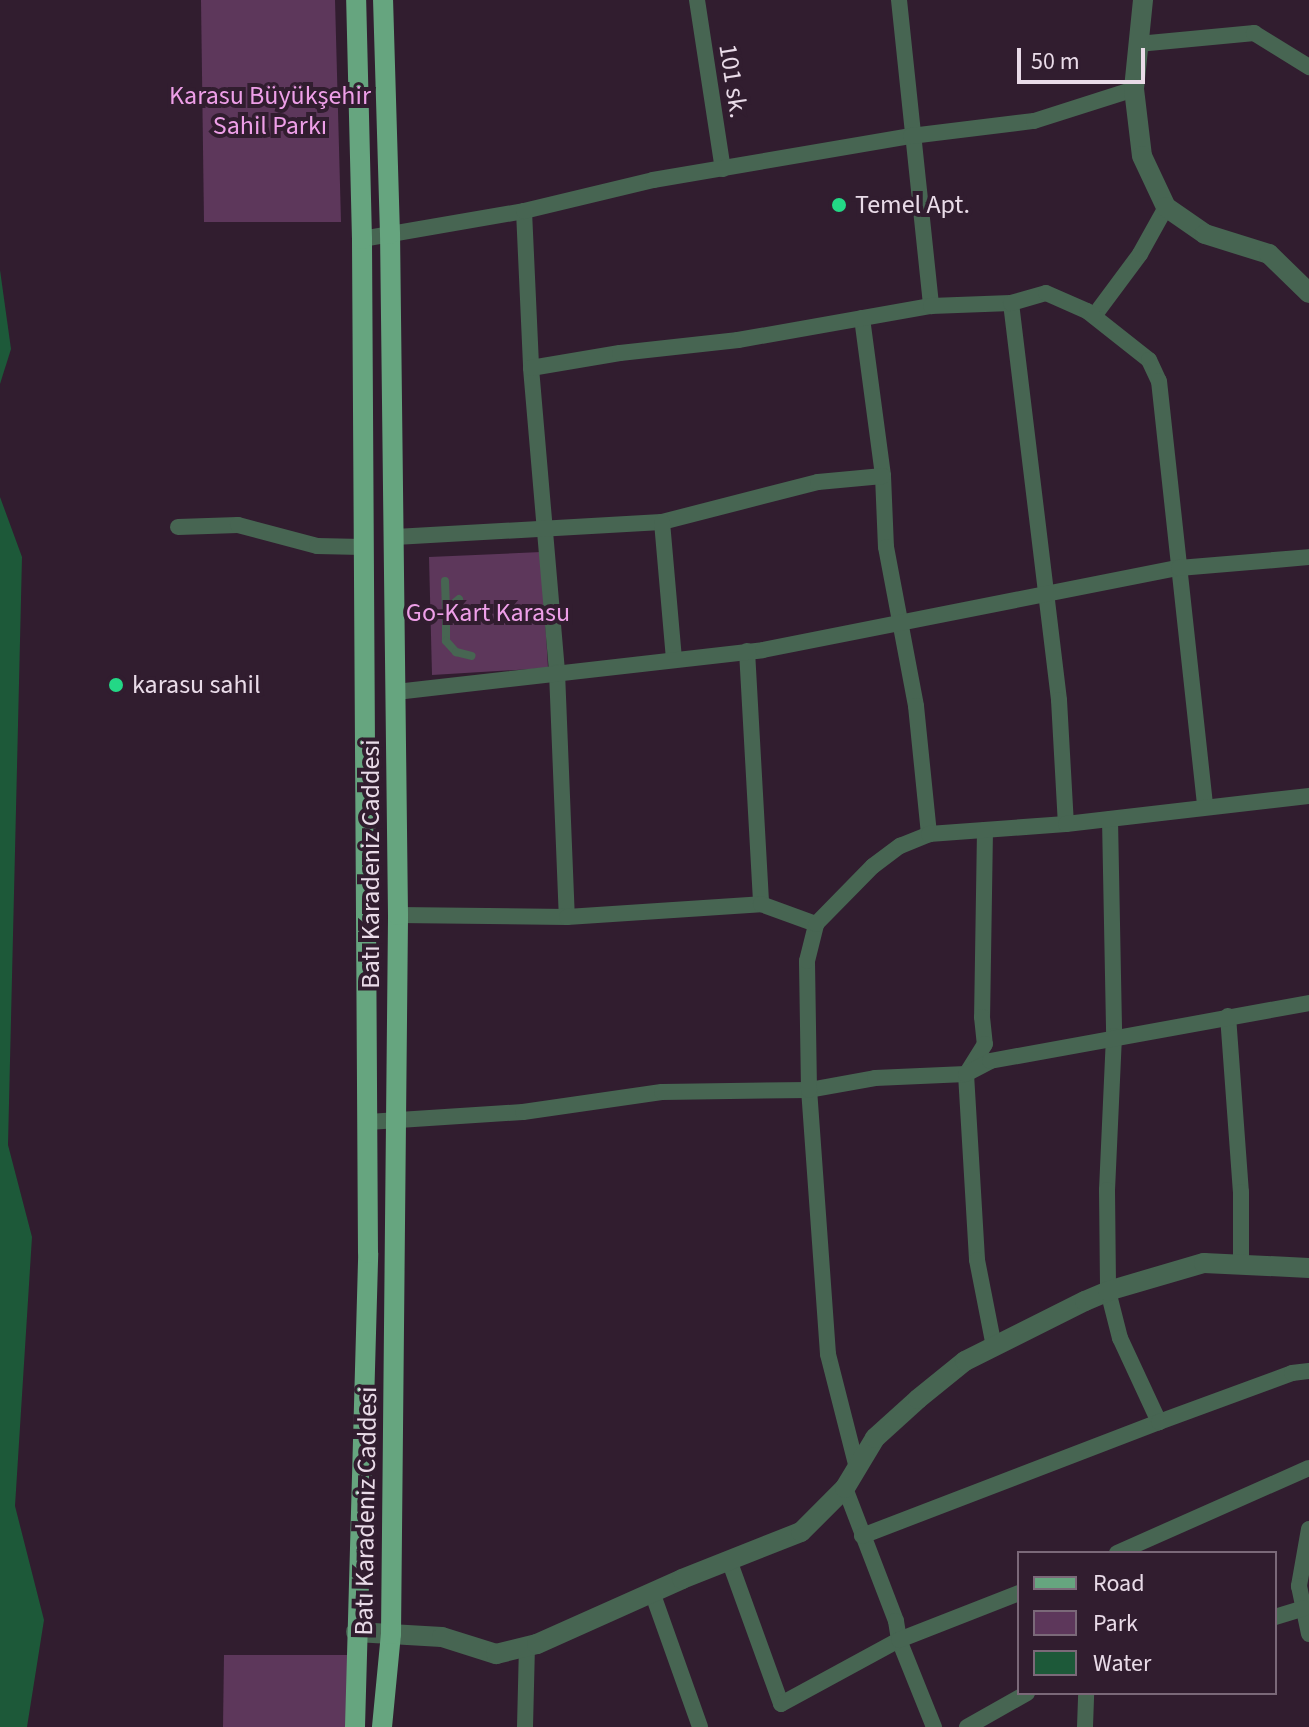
<!DOCTYPE html>
<html>
<head>
<meta charset="utf-8">
<style>
  body { margin:0 }
  #map { position:relative; width:1309px; height:1727px; overflow:hidden; background:#311d2f; font-family:"Source Sans 3",sans-serif }
  div>[style] { position:absolute }
  .green>* { inset:0; background:#5d375b }
  .water>* { inset:0; background:#1d5939 }
  .service>* { height:8px; margin:-4px; padding:0 4px; transform-origin:4px; border-radius:4px; background:#476552 }
  .minor>* { height:16px; margin:-8px; padding:0 8px; transform-origin:8px; border-radius:8px; background:#476552 }
  .tertiary>* { height:20px; margin:-10px; padding:0 10px; transform-origin:10px; border-radius:10px; background:#476552 }
  .primary>* { height:20px; margin:-10px; padding:0 10px; transform-origin:10px; border-radius:10px; background:#66a57f }
  .dots>* { width:22px; height:22px; translate:-50% -50%; box-sizing:border-box; border:4px solid #311d2f; border-radius:50% }
  span { translate:-50% -50%; white-space:nowrap; text-align:center; line-height:1.15; -webkit-text-stroke:8px #311d2f; paint-order:stroke }
  .street-label { font-size:26px; color:#e9dbe8 }
  .park-label { font-size:26px; color:#ee9fe8 }
  .poi-label { font-size:26px; color:#e9dbe8 }
  .left { translate:0 -50%; text-align:left }
  .legend { position:absolute; left:1017px; top:1551px; width:260px; height:144px; box-sizing:border-box; background:#311d2f; border:2px solid #7b6979; margin:0; padding:10px 14px; list-style:none; font-size:24px; color:#e9dbe8 }
  .legend li { display:flex; align-items:center; gap:16px; height:40px }
  .legend b { width:40px; border:2px solid #7b6979 }
  .scale { position:absolute; left:1017px; top:48px; width:128px; height:36px; box-sizing:border-box; border:4px solid #e9dbe8; border-top:0; padding-left:10px; font-size:24px; line-height:28px; white-space:nowrap; color:#e9dbe8; -webkit-text-stroke:6px #311d2f; paint-order:stroke }
</style>
</head>
<body>
<div id="map">
  <div class="green">
    <i style="clip-path:polygon(201px 0,335px 0,341px 222px,204px 222px)"></i>
    <i style="clip-path:polygon(541px 552px,548px 668px,432px 675px,429px 557px)"></i>
    <i style="clip-path:polygon(224px 1655px,358px 1655px,357px 1727px,223px 1727px)"></i>
  </div>
  <div class="water">
    <i style="clip-path:polygon(0 270px,11px 349px,0 384px)"></i>
    <i style="clip-path:polygon(0 497px,22px 557px,8px 1145px,32px 1237px,15px 1506px,44px 1620px,27px 1727px,0 1727px)"></i>
  </div>
  <div class="service">
    <i style="left:445px;top:581px;width:29px;rotate:88deg"></i>
    <i style="left:459px;top:599px;width:17px;rotate:140deg"></i>
    <i style="left:446px;top:610px;width:31px;rotate:90deg"></i>
    <i style="left:446px;top:641px;width:15px;rotate:48deg"></i>
    <i style="left:456px;top:652px;width:16px;rotate:14deg"></i>
  </div>
  <div class="minor">
    <i style="left:697px;top:0;width:171px;rotate:81.3deg"></i>
    <i style="left:899px;top:0;width:308px;rotate:84deg"></i>
    <i style="left:1138px;top:44px;width:117px;rotate:-5.4deg"></i>
    <i style="left:1254px;top:33px;width:65px;rotate:31.7deg"></i>
    <i style="left:524px;top:211px;width:157px;rotate:87.4deg"></i>
    <i style="left:531px;top:368px;width:305px;rotate:85.1deg"></i>
    <i style="left:557px;top:672px;width:245px;rotate:87.7deg"></i>
    <i style="left:362px;top:239px;width:164px;rotate:-9.8deg"></i>
    <i style="left:524px;top:211px;width:133px;rotate:-13.5deg"></i>
    <i style="left:653px;top:180px;width:262px;rotate:-9.7deg"></i>
    <i style="left:911px;top:136px;width:124px;rotate:-7deg"></i>
    <i style="left:1034px;top:121px;width:105px;rotate:-17.7deg"></i>
    <i style="left:1011px;top:303px;width:400px;rotate:83.1deg"></i>
    <i style="left:1059px;top:700px;width:124px;rotate:86.8deg"></i>
    <i style="left:1094px;top:316px;width:77px;rotate:-53.4deg"></i>
    <i style="left:1140px;top:254px;width:54px;rotate:-61deg"></i>
    <i style="left:862px;top:318px;width:159px;rotate:82.4deg"></i>
    <i style="left:883px;top:476px;width:71px;rotate:87.6deg"></i>
    <i style="left:886px;top:547px;width:162px;rotate:79.3deg"></i>
    <i style="left:916px;top:706px;width:129px;rotate:84.2deg"></i>
    <i style="left:531px;top:368px;width:90px;rotate:-9.6deg"></i>
    <i style="left:620px;top:353px;width:119px;rotate:-6.3deg"></i>
    <i style="left:738px;top:340px;width:196px;rotate:-10deg"></i>
    <i style="left:931px;top:306px;width:80px;rotate:-2.1deg"></i>
    <i style="left:1011px;top:303px;width:36px;rotate:-16deg"></i>
    <i style="left:1046px;top:293px;width:45px;rotate:23.7deg"></i>
    <i style="left:1087px;top:311px;width:79px;rotate:38.3deg"></i>
    <i style="left:1149px;top:360px;width:23px;rotate:65deg"></i>
    <i style="left:1159px;top:381px;width:428px;rotate:83.8deg"></i>
    <i style="left:662px;top:522px;width:161px;rotate:-14.4deg"></i>
    <i style="left:818px;top:482px;width:65px;rotate:-5.3deg"></i>
    <i style="left:178px;top:527px;width:60px;rotate:-1.9deg"></i>
    <i style="left:238px;top:525px;width:82px;rotate:14.9deg"></i>
    <i style="left:317px;top:546px;width:45px;rotate:1.3deg"></i>
    <i style="left:395px;top:537px;width:267px;rotate:-3.2deg"></i>
    <i style="left:662px;top:522px;width:137px;rotate:85deg"></i>
    <i style="left:747px;top:651px;width:253px;rotate:86.8deg"></i>
    <i style="left:396px;top:692px;width:369px;rotate:-6.5deg"></i>
    <i style="left:763px;top:650px;width:424px;rotate:-11.2deg"></i>
    <i style="left:1179px;top:568px;width:130px;rotate:-4.8deg"></i>
    <i style="left:1110px;top:819px;width:217px;rotate:88.9deg"></i>
    <i style="left:1114px;top:1036px;width:154px;rotate:92.6deg"></i>
    <i style="left:1107px;top:1190px;width:101px;rotate:89.4deg"></i>
    <i style="left:1108px;top:1291px;width:49px;rotate:75.7deg"></i>
    <i style="left:1120px;top:1338px;width:93px;rotate:65.1deg"></i>
    <i style="left:985px;top:830px;width:187px;rotate:90.9deg"></i>
    <i style="left:982px;top:1017px;width:27px;rotate:84deg"></i>
    <i style="left:985px;top:1044px;width:36px;rotate:122deg"></i>
    <i style="left:966px;top:1074px;width:186px;rotate:86.6deg"></i>
    <i style="left:977px;top:1260px;width:89px;rotate:78.9deg"></i>
    <i style="left:398px;top:915px;width:169px;rotate:0.7deg"></i>
    <i style="left:567px;top:917px;width:194px;rotate:-3.8deg"></i>
    <i style="left:761px;top:904px;width:59px;rotate:20deg"></i>
    <i style="left:1228px;top:1016px;width:176px;rotate:85.8deg"></i>
    <i style="left:1241px;top:1192px;width:72px;rotate:90deg"></i>
    <i style="left:368px;top:1122px;width:155px;rotate:-3.7deg"></i>
    <i style="left:523px;top:1112px;width:140px;rotate:-8.2deg"></i>
    <i style="left:662px;top:1092px;width:147px;rotate:-0.8deg"></i>
    <i style="left:809px;top:1090px;width:67px;rotate:-10.3deg"></i>
    <i style="left:875px;top:1078px;width:91px;rotate:-2.5deg"></i>
    <i style="left:966px;top:1074px;width:27px;rotate:-28deg"></i>
    <i style="left:990px;top:1061px;width:324px;rotate:-10.3deg"></i>
    <i style="left:857px;top:1468px;width:118px;rotate:-104.3deg"></i>
    <i style="left:828px;top:1354px;width:265px;rotate:-94.1deg"></i>
    <i style="left:809px;top:1090px;width:129px;rotate:-90.9deg"></i>
    <i style="left:807px;top:961px;width:38px;rotate:-76deg"></i>
    <i style="left:816px;top:924px;width:81px;rotate:-45.5deg"></i>
    <i style="left:873px;top:866px;width:34px;rotate:-37deg"></i>
    <i style="left:900px;top:846px;width:31px;rotate:-22deg"></i>
    <i style="left:929px;top:834px;width:137px;rotate:-4.2deg"></i>
    <i style="left:1066px;top:824px;width:245px;rotate:-6.6deg"></i>
    <i style="left:845px;top:1488px;width:142px;rotate:69deg"></i>
    <i style="left:896px;top:1621px;width:19px;rotate:81deg"></i>
    <i style="left:899px;top:1640px;width:94px;rotate:68.1deg"></i>
    <i style="left:1309px;top:1529px;width:58px;rotate:100deg"></i>
    <i style="left:1299px;top:1586px;width:49px;rotate:78.2deg"></i>
    <i style="left:862px;top:1536px;width:318px;rotate:-21deg"></i>
    <i style="left:1159px;top:1422px;width:142px;rotate:-20.2deg"></i>
    <i style="left:1292px;top:1373px;width:17px;rotate:-7deg"></i>
    <i style="left:1117px;top:1553px;width:210px;rotate:-23.9deg"></i>
    <i style="left:729px;top:1560px;width:153px;rotate:70.1deg"></i>
    <i style="left:781px;top:1704px;width:134px;rotate:-28.5deg"></i>
    <i style="left:899px;top:1640px;width:129px;rotate:-21.4deg"></i>
    <i style="left:652px;top:1592px;width:143px;rotate:70.4deg"></i>
    <i style="left:1275px;top:1617px;width:30px;rotate:-17deg"></i>
    <i style="left:525px;top:1727px;width:80px;rotate:-88.6deg"></i>
    <i style="left:967px;top:1727px;width:69px;rotate:-29.5deg"></i>
    <i style="left:1085px;top:1727px;width:34px;rotate:-88deg"></i>
  </div>
  <div class="tertiary">
    <i style="left:1143px;top:0;width:89px;rotate:95.8deg"></i>
    <i style="left:1134px;top:89px;width:67px;rotate:83.2deg"></i>
    <i style="left:1142px;top:156px;width:56px;rotate:64.8deg"></i>
    <i style="left:1166px;top:207px;width:47px;rotate:34.7deg"></i>
    <i style="left:1205px;top:234px;width:67px;rotate:17.4deg"></i>
    <i style="left:1269px;top:254px;width:56px;rotate:44.3deg"></i>
    <i style="left:356px;top:1632px;width:86px;rotate:3.3deg"></i>
    <i style="left:442px;top:1637px;width:57px;rotate:17.5deg"></i>
    <i style="left:496px;top:1654px;width:42px;rotate:-13.7deg"></i>
    <i style="left:537px;top:1644px;width:159px;rotate:-24.1deg"></i>
    <i style="left:682px;top:1579px;width:128px;rotate:-21.6deg"></i>
    <i style="left:801px;top:1532px;width:62px;rotate:-45deg"></i>
    <i style="left:845px;top:1488px;width:58px;rotate:-59deg"></i>
    <i style="left:875px;top:1438px;width:58px;rotate:-42.2deg"></i>
    <i style="left:918px;top:1399px;width:60px;rotate:-39deg"></i>
    <i style="left:965px;top:1361px;width:134px;rotate:-26.6deg"></i>
    <i style="left:1085px;top:1301px;width:25px;rotate:-23deg"></i>
    <i style="left:1108px;top:1291px;width:100px;rotate:-16.3deg"></i>
    <i style="left:1204px;top:1263px;width:105px;rotate:2.7deg"></i>
  </div>
  <div class="primary">
    <i style="left:355px;top:1727px;width:474px;rotate:-88.4deg"></i>
    <i style="left:368px;top:1253px;width:1014px;rotate:-90.34deg"></i>
    <i style="left:362px;top:239px;width:239px;rotate:-91.4deg"></i>
    <i style="left:382px;top:1727px;width:93px;rotate:-84.5deg"></i>
    <i style="left:391px;top:1634px;width:719px;rotate:-89.44deg"></i>
    <i style="left:398px;top:915px;width:681px;rotate:-90.67deg"></i>
    <i style="left:390px;top:234px;width:234px;rotate:-91.7deg"></i>
  </div>
  <div class="dots">
    <i style="left:839px;top:205px;background:#23d886"></i>
    <i style="left:116px;top:685px;background:#23d886"></i>
  </div>
  <div class="street-label">
    <span style="left:733px;top:81px;rotate:81deg">101 sk.</span>
    <span style="left:371px;top:864px;rotate:-90deg">Batı Karadeniz Caddesi</span>
    <span style="left:366px;top:1511px;rotate:-89deg">Batı Karadeniz Caddesi</span>
  </div>
  <div class="park-label">
    <span style="left:270px;top:111px">Karasu Büyükşehir<br>Sahil Parkı</span>
    <span style="left:488px;top:613px">Go-Kart Karasu</span>
  </div>
  <div class="poi-label">
    <span class="left" style="left:855px;top:205px">Temel Apt.</span>
    <span class="left" style="left:132px;top:685px">karasu sahil</span>
  </div>
  <ul class="legend">
  <li><b style="height:10px;background:#66a57f"></b>Road</li>
  <li><b style="height:22px;background:#5d375b"></b>Park</li>
  <li><b style="height:22px;background:#1d5939"></b>Water</li>
  </ul>
  <div class="scale">50 m</div>
</div>
</body>
</html>
